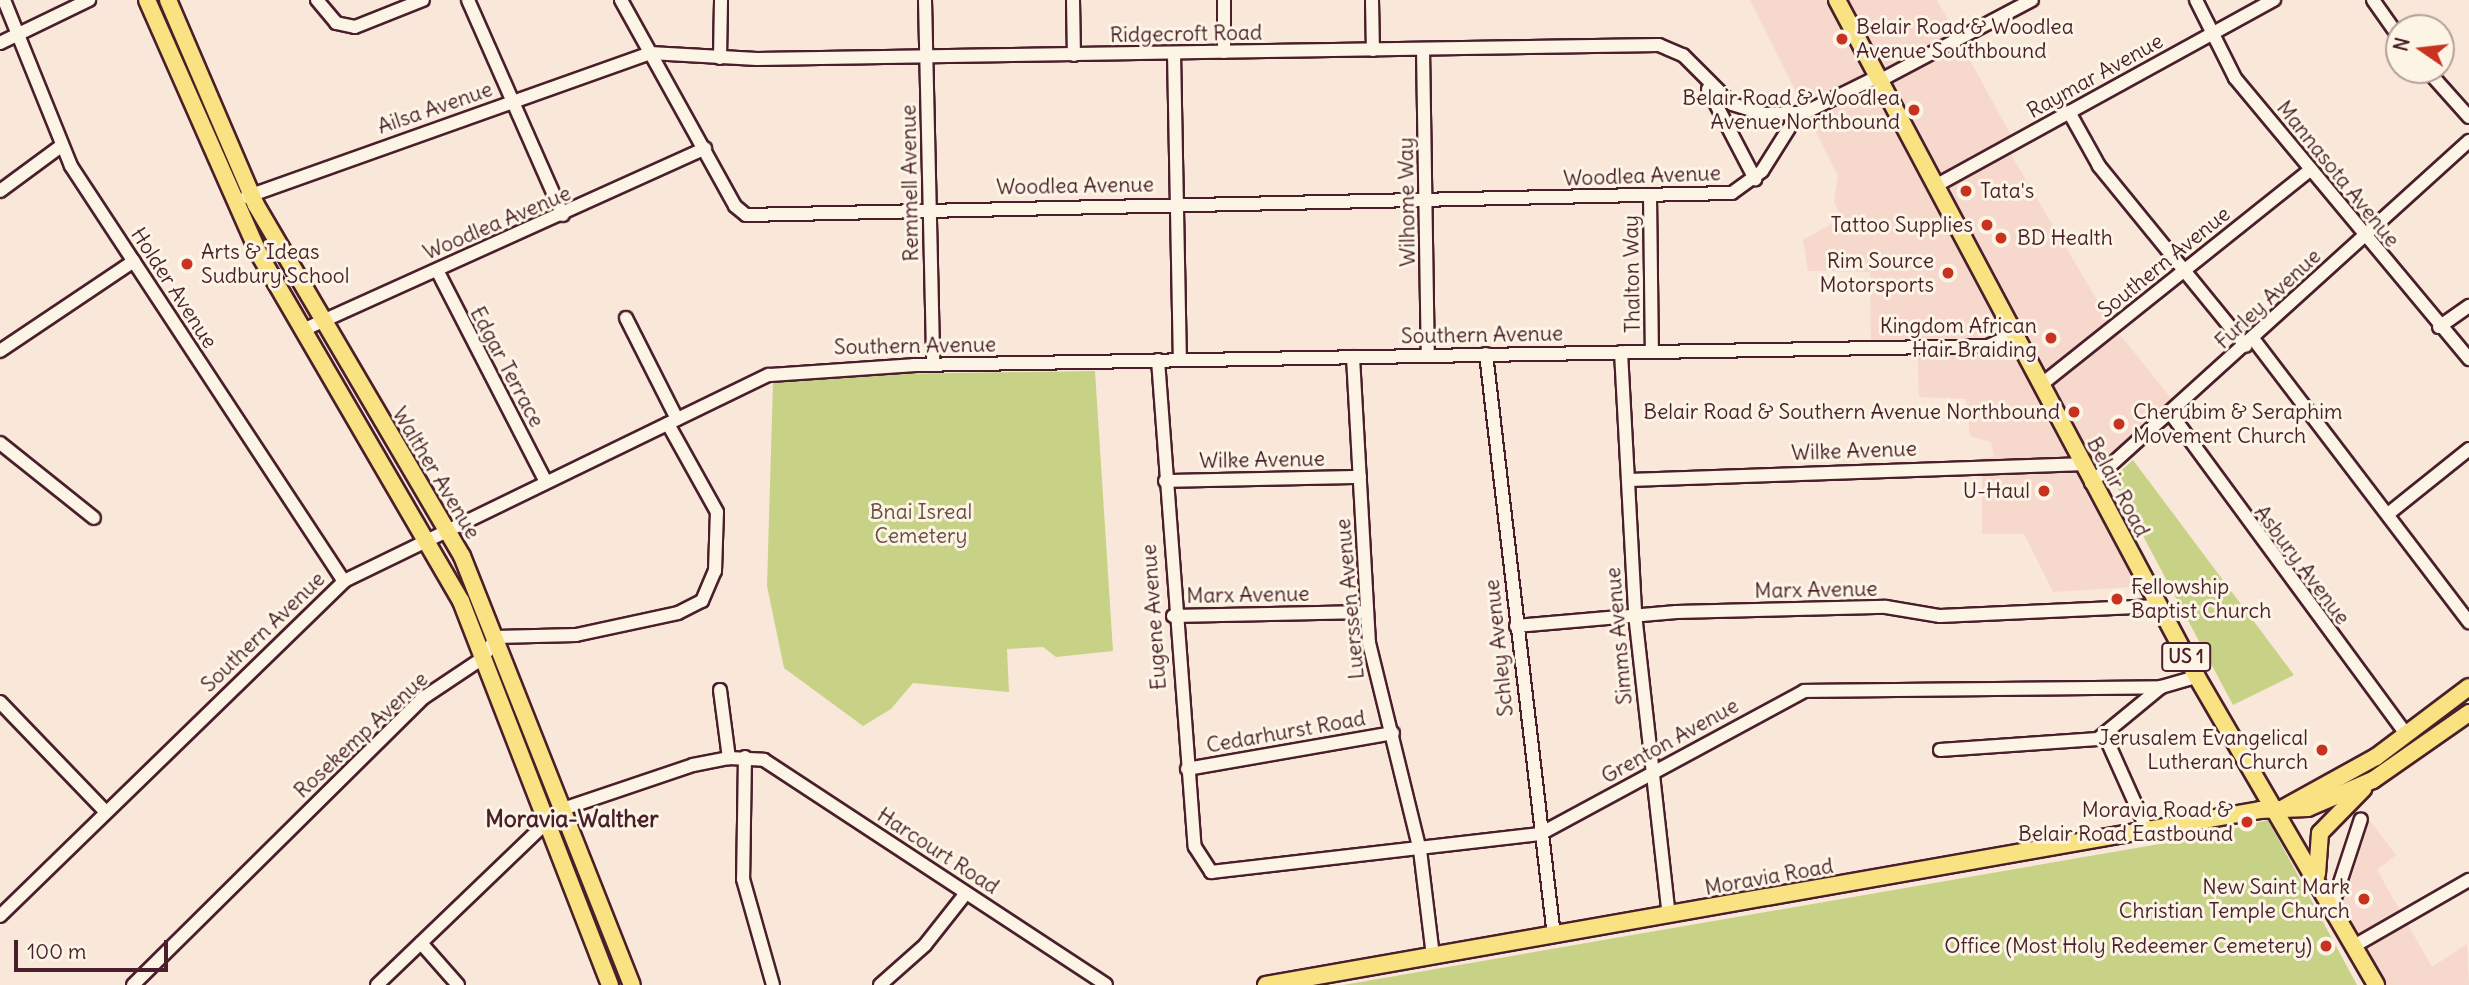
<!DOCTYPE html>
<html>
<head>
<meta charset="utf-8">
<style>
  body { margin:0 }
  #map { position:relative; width:2469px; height:985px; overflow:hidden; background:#f9e8da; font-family:Delius,sans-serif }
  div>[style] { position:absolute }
  .built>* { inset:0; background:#f6d8cd }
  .green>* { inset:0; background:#c7d286 }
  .roads { filter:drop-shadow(2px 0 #4a1f2b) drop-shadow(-2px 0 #4a1f2b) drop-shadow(0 2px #4a1f2b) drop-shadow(0 -2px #4a1f2b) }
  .minor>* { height:12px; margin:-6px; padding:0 6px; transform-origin:6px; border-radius:6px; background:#fcf5e5 }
  .major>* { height:16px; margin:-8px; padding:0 8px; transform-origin:8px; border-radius:8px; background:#f8e281 }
  .dots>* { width:19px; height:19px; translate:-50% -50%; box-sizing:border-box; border:4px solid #fcf5e5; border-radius:50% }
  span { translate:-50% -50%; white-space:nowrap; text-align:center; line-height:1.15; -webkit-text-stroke:6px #fcf5e5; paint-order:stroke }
  .shield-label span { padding:2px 5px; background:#fcf5e5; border:2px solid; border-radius:5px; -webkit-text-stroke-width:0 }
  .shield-label { font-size:19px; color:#4a1f2b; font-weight:700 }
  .poi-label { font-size:21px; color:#4a1f2b }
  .left { translate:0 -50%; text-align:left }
  .right { translate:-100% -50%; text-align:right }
  .street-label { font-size:21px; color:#4a1f2b }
  .park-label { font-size:21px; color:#694c42 }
  .neighbourhood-label { font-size:23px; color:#4a1f2b; font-weight:700 }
  .north { position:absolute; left:2385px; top:14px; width:70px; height:70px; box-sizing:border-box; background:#fcf5e5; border:2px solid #b59f9b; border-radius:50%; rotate:284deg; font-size:19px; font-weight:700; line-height:28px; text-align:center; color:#4a1f2b }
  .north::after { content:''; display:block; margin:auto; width:24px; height:32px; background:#c8321e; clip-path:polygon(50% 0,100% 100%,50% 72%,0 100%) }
  .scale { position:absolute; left:14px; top:940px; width:154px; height:32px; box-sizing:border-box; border:4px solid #4a1f2b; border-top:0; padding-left:9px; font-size:21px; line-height:24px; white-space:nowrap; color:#4a1f2b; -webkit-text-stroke:5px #fcf5e5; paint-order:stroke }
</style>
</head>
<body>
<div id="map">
  <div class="built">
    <i style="clip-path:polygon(1750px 0,1937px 0,2014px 141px,2006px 146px,2110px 322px,2178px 407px,2091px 483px,2144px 579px,2132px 587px,2053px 592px,2024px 534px,1982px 534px,1982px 458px,1994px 457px,1991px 442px,1970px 436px,1966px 399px,1919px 397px,1917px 347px,1871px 346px,1870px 272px,1808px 271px,1803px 240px,1842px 218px,1834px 202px,1838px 176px)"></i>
    <i style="clip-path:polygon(2363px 812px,2396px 855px,2377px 870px,2432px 967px,2467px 944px,2469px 985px,2376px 985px,2334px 901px)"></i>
  </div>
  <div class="green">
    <i style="clip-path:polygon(1095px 371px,1113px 651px,1056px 657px,1043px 647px,1007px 649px,1009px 692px,913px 683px,891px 709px,863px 726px,784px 668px,767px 586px,773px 383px,819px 375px)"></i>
    <i style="clip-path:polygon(2133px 460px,2294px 675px,2233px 705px,2116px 485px,2114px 477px)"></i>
    <i style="clip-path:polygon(2268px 820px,2357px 985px,1343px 985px,2200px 837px)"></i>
  </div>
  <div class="roads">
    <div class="minor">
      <i style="left:4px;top:0;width:179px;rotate:68deg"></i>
      <i style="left:71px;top:166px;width:497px;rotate:56.7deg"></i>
      <i style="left:317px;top:0;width:30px;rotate:50deg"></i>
      <i style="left:336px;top:23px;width:19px;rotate:12deg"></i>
      <i style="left:355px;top:27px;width:73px;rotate:-21.7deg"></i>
      <i style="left:468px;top:0;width:235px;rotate:66.2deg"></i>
      <i style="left:621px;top:0;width:235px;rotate:61deg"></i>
      <i style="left:735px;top:206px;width:14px;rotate:39deg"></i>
      <i style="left:746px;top:215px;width:986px;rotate:-1.28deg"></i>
      <i style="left:1732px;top:193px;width:37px;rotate:-36deg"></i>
      <i style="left:1762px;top:171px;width:64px;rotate:-57.8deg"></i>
      <i style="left:1796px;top:117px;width:90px;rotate:-26.3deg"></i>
      <i style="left:925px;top:0;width:364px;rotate:88.7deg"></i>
      <i style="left:1073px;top:0;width:55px;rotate:89deg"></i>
      <i style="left:1224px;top:0;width:52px;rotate:90deg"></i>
      <i style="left:1372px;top:0;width:50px;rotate:88.9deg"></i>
      <i style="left:2196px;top:0;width:87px;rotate:63.4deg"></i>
      <i style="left:2235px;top:78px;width:366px;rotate:50.2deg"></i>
      <i style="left:2373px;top:0;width:45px;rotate:54.9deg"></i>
      <i style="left:0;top:43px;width:99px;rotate:-25.8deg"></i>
      <i style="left:1423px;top:49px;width:306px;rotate:89.1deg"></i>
      <i style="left:1174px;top:53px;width:307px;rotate:88.9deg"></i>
      <i style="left:720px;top:58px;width:58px;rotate:-89deg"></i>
      <i style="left:2427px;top:70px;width:63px;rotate:48.2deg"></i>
      <i style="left:1879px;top:81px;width:173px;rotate:-27.9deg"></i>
      <i style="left:1708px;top:89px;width:102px;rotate:62.4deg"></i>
      <i style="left:2069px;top:112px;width:62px;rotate:60.9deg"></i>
      <i style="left:2099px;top:166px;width:232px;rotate:50.8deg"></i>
      <i style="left:1935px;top:186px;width:387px;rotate:-28.8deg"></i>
      <i style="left:0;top:191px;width:76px;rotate:-36.4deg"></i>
      <i style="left:1650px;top:196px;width:155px;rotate:89.3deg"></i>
      <i style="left:246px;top:197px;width:429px;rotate:-19.6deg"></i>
      <i style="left:650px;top:53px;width:107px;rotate:3.2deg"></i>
      <i style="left:757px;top:59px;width:902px;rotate:-0.89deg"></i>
      <i style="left:1659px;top:45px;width:26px;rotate:23deg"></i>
      <i style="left:1683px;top:55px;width:69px;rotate:45deg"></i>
      <i style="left:1732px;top:104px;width:34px;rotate:17deg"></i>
      <i style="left:1764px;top:114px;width:37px;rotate:-2deg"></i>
      <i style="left:437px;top:270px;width:238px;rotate:62.8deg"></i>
      <i style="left:626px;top:318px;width:113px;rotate:63.2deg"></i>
      <i style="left:2439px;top:327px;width:37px;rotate:-35deg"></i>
      <i style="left:305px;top:329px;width:439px;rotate:-24.3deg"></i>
      <i style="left:2254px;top:340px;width:355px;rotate:52.7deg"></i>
      <i style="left:0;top:351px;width:161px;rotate:-33.9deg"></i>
      <i style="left:1621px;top:352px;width:262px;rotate:86.9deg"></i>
      <i style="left:1635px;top:614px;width:303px;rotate:83.6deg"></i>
      <i style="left:1486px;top:354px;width:586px;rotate:83.34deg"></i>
      <i style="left:1353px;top:357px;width:286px;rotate:86.8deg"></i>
      <i style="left:1369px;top:643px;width:213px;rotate:76.2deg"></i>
      <i style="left:1420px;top:850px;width:107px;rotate:83deg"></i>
      <i style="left:1158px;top:360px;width:488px;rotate:85.7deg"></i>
      <i style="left:1195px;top:847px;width:30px;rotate:57deg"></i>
      <i style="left:1211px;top:872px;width:331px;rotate:-6.6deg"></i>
      <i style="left:1540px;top:834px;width:300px;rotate:-28.4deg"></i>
      <i style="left:1804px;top:691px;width:357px;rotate:-0.6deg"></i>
      <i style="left:2042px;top:384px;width:344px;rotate:-38.6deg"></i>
      <i style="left:2171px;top:414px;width:398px;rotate:53.7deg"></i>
      <i style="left:0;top:443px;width:120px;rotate:38.6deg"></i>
      <i style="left:1628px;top:480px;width:453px;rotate:-2deg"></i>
      <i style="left:1165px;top:481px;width:195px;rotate:-1.2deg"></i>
      <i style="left:2091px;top:483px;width:510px;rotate:-42.14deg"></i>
      <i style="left:2388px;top:514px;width:104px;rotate:-38.7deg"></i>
      <i style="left:1173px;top:616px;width:194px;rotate:-1.2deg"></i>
      <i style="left:1516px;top:626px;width:161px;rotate:-5deg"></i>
      <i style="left:1676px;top:612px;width:210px;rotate:-1.4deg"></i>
      <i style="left:1886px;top:607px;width:55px;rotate:9.5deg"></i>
      <i style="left:1940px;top:616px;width:218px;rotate:-2.6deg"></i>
      <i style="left:720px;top:690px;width:69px;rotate:82.5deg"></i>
      <i style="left:0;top:702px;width:153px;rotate:46.1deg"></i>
      <i style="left:2105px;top:736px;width:105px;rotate:65.9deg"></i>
      <i style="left:1940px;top:750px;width:158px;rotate:-4deg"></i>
      <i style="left:2098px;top:739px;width:82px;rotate:-39.5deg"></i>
      <i style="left:2161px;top:687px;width:37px;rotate:-16deg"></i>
      <i style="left:745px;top:757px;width:122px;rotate:90.9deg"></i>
      <i style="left:743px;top:879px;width:110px;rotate:74.2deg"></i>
      <i style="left:1187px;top:769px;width:209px;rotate:-9.9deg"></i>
      <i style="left:563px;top:809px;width:137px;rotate:-18.7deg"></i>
      <i style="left:693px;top:765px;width:37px;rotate:-11deg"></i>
      <i style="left:729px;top:758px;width:35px;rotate:3deg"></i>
      <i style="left:764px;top:760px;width:409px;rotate:33.3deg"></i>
      <i style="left:2333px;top:904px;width:89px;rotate:-71.8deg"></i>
      <i style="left:0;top:916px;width:480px;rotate:-44.2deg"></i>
      <i style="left:344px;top:581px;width:472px;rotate:-25.9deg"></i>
      <i style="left:769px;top:375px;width:145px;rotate:-3.9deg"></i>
      <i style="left:914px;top:365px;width:1074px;rotate:-1.01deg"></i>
      <i style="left:1988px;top:346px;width:27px;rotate:-24deg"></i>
      <i style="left:421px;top:943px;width:56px;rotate:48.6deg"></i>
      <i style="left:2354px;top:946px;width:133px;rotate:-29.9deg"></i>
      <i style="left:133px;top:985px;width:408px;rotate:-44.7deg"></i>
      <i style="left:423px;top:698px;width:72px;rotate:-33.7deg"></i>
      <i style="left:483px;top:658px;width:25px;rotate:-58deg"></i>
      <i style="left:496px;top:637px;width:80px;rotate:-1.4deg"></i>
      <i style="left:576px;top:635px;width:104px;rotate:-12.2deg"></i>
      <i style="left:678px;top:613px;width:27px;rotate:-27deg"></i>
      <i style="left:702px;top:601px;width:33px;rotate:-67deg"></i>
      <i style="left:715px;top:571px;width:59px;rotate:-88.1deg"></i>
      <i style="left:717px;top:512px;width:101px;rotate:-119.1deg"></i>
      <i style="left:377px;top:985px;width:234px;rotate:-43.8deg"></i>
      <i style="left:880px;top:985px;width:60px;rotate:-41.6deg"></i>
      <i style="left:925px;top:945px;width:66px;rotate:-51.7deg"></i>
    </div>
    <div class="major">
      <i style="left:147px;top:0;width:278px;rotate:66.2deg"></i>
      <i style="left:259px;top:254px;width:402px;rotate:59.8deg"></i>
      <i style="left:461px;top:601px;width:412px;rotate:68.8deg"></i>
      <i style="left:168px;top:0;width:223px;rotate:66.8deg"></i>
      <i style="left:256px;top:205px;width:407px;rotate:59.6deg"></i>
      <i style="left:462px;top:556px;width:461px;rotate:68.4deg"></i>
      <i style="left:1837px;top:0;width:767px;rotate:62deg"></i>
      <i style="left:2197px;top:677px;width:356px;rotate:59.8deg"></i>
      <i style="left:2280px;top:810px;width:110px;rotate:-28.9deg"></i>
      <i style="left:2376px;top:757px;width:116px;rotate:-37deg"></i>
      <i style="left:2317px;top:874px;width:41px;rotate:-85.8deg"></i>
      <i style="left:2320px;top:833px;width:62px;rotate:-45.7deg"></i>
      <i style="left:1266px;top:985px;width:1009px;rotate:-9.98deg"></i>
      <i style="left:2260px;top:810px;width:48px;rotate:-2.4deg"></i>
      <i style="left:2308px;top:808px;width:71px;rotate:-23.3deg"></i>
      <i style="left:2373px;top:780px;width:117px;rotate:-34.9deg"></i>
    </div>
  </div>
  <div class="dots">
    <i style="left:1842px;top:39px;background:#c8321e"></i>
    <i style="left:1914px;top:110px;background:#c8321e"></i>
    <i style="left:1966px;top:191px;background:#c8321e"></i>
    <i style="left:1987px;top:225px;background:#c8321e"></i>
    <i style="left:2001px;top:238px;background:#c8321e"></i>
    <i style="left:187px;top:264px;background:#c8321e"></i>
    <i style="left:1948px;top:273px;background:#c8321e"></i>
    <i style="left:2051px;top:338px;background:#c8321e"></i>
    <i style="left:2074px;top:412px;background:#c8321e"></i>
    <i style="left:2119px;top:424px;background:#c8321e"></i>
    <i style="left:2044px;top:491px;background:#c8321e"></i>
    <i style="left:2117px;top:599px;background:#c8321e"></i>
    <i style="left:2322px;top:750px;background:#c8321e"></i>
    <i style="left:2247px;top:822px;background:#c8321e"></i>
    <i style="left:2364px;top:899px;background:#c8321e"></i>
    <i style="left:2326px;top:946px;background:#c8321e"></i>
  </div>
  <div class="shield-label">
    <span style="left:2186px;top:657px">US 1</span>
  </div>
  <div class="poi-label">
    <span class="left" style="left:1856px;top:39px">Belair Road &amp; Woodlea<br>Avenue Southbound</span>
    <span class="right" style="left:1900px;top:110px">Belair Road &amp; Woodlea<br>Avenue Northbound</span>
    <span class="left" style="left:1980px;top:191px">Tata's</span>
    <span class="right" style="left:1973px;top:225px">Tattoo Supplies</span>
    <span class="left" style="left:2017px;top:238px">BD Health</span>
    <span class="left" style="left:201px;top:264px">Arts &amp; Ideas<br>Sudbury School</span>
    <span class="right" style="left:1934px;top:273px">Rim Source<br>Motorsports</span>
    <span class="right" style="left:2037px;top:338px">Kingdom African<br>Hair Braiding</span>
    <span class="right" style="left:2060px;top:412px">Belair Road &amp; Southern Avenue Northbound</span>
    <span class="left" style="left:2133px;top:424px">Cherubim &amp; Seraphim<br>Movement Church</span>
    <span class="right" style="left:2030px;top:491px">U-Haul</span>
    <span class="left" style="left:2131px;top:599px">Fellowship<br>Baptist Church</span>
    <span class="right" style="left:2308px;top:750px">Jerusalem Evangelical<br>Lutheran Church</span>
    <span class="right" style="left:2233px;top:822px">Moravia Road &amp;<br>Belair Road Eastbound</span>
    <span class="right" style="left:2350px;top:899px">New Saint Mark<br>Christian Temple Church</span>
    <span class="right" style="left:2312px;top:946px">Office (Most Holy Redeemer Cemetery)</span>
  </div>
  <div class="street-label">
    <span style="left:1186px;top:34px;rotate:-1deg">Ridgecroft Road</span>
    <span style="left:2095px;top:76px;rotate:-29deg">Raymar Avenue</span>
    <span style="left:435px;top:108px;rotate:-19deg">Ailsa Avenue</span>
    <span style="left:2338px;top:174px;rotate:51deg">Mannasota Avenue</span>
    <span style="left:1642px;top:176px;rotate:-2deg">Woodlea Avenue</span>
    <span style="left:910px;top:183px;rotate:-91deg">Remmell Avenue</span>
    <span style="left:1075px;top:186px;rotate:-1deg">Woodlea Avenue</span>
    <span style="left:1407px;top:202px;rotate:-91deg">Wilhome Way</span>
    <span style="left:497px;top:223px;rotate:-23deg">Woodlea Avenue</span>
    <span style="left:2164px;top:262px;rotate:-39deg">Southern Avenue</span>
    <span style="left:1632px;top:274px;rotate:-91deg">Thalton Way</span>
    <span style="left:174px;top:288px;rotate:57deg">Holder Avenue</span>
    <span style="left:2268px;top:299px;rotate:-43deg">Furley Avenue</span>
    <span style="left:1482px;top:335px;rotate:-1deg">Southern Avenue</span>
    <span style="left:915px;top:346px;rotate:-1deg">Southern Avenue</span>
    <span style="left:507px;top:367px;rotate:62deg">Edgar Terrace</span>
    <span style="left:1854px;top:451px;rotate:-2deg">Wilke Avenue</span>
    <span style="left:1262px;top:460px;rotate:-1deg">Wilke Avenue</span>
    <span style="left:436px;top:473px;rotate:59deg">Walther Avenue</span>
    <span style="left:2118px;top:487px;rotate:62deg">Belair Road</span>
    <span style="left:2302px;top:565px;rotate:53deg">Asbury Avenue</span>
    <span style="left:1816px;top:590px;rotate:-1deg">Marx Avenue</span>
    <span style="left:1248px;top:595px;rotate:-1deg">Marx Avenue</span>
    <span style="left:1350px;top:599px;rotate:-95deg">Luerssen Avenue</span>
    <span style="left:1154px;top:617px;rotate:-94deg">Eugene Avenue</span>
    <span style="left:263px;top:632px;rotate:-44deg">Southern Avenue</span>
    <span style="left:1619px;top:636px;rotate:-95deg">Simms Avenue</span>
    <span style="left:1499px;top:648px;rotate:-96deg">Schley Avenue</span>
    <span style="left:1286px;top:732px;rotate:-10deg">Cedarhurst Road</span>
    <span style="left:361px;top:735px;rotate:-43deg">Rosekemp Avenue</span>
    <span style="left:1670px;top:741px;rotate:-29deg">Grenton Avenue</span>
    <span style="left:938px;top:851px;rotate:33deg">Harcourt Road</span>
    <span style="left:1769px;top:877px;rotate:-10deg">Moravia Road</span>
  </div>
  <div class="park-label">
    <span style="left:921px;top:524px">Bnai Isreal<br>Cemetery</span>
  </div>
  <div class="neighbourhood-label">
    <span style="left:572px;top:819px">Moravia-Walther</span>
  </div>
  <div class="north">N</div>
  <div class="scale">100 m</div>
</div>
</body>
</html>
